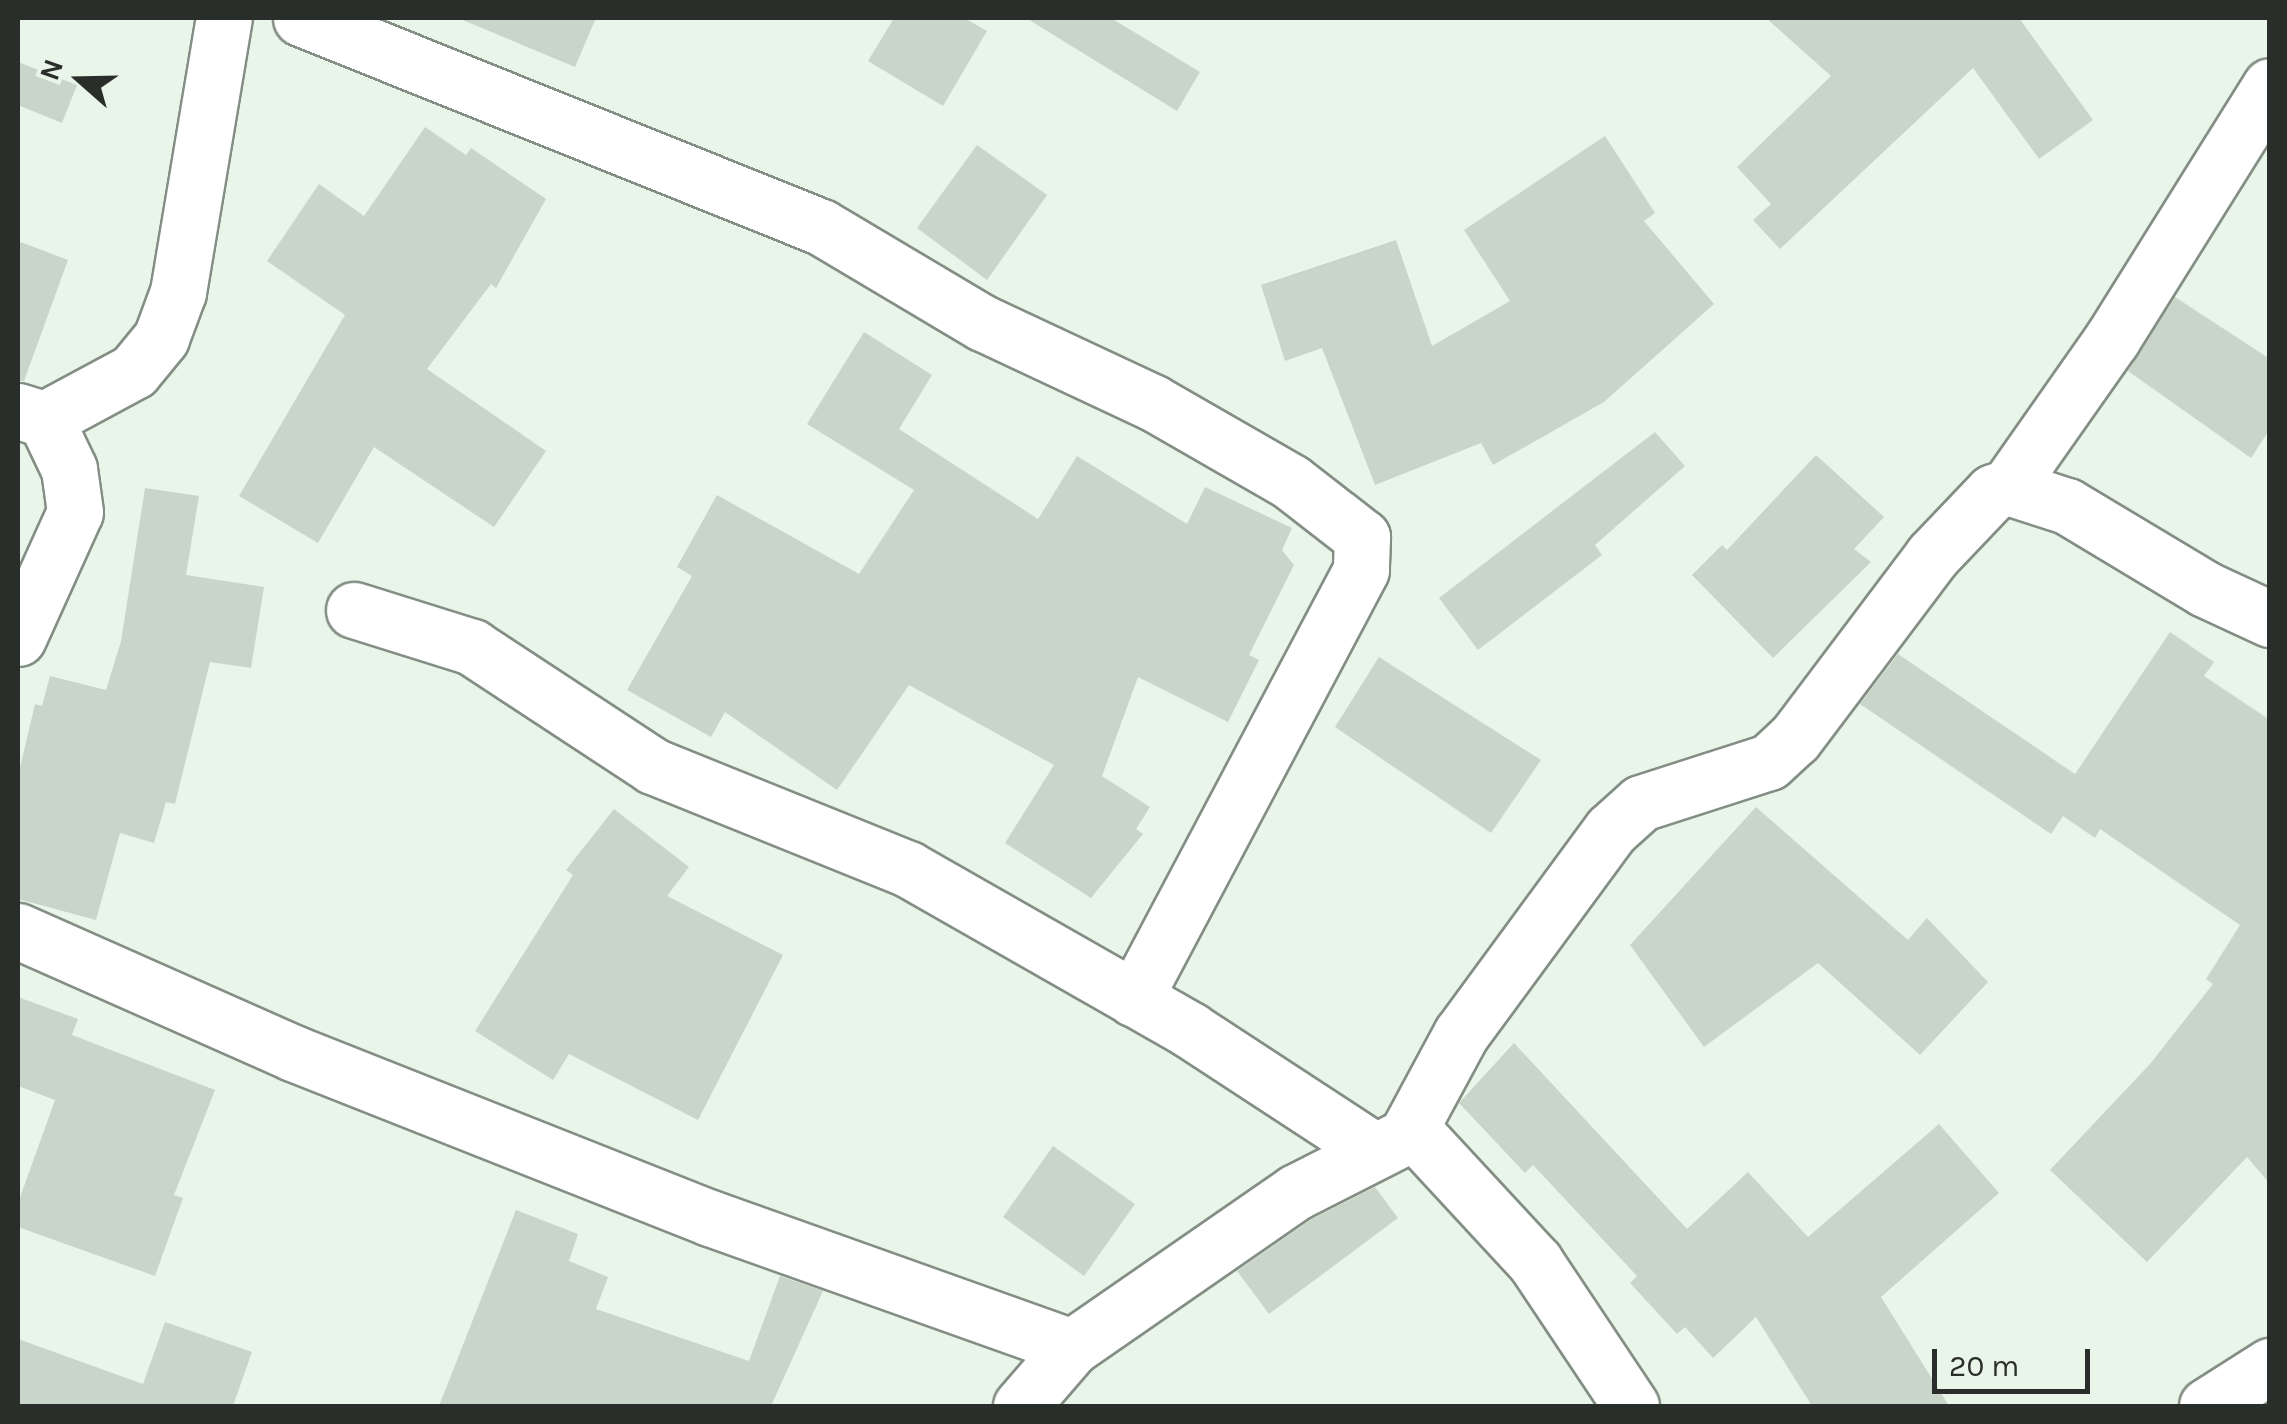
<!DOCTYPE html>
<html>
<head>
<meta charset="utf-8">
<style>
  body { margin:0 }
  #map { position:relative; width:2287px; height:1424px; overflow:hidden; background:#e9f5e9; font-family:Karla,sans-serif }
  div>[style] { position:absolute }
  .building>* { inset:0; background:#cad5ca }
  .roads { filter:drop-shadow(2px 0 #838e84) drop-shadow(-2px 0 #838e84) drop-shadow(0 2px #838e84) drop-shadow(0 -2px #838e84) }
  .minor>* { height:55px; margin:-27.5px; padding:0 27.5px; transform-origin:27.5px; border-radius:27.5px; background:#fff }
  span { translate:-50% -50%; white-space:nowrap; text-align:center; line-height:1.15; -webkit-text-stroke:10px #e9f5e9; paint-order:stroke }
  .frame { position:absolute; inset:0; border:20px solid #2a2e2a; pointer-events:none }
  .north { position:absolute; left:30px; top:30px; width:100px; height:100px; -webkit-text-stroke:8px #e9f5e9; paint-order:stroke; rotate:290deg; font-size:28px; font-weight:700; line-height:40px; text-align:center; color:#2a2e2a }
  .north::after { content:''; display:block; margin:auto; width:35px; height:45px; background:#2a2e2a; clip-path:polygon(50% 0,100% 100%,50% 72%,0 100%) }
  .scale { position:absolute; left:1932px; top:1349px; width:158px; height:45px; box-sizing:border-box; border:5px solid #2a2e2a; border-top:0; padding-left:12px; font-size:30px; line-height:35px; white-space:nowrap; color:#2a2e2a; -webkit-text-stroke:8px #e9f5e9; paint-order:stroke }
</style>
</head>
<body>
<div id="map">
  <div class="building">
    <i style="clip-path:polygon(458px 18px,596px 18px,575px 67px)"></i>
    <i style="clip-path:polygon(894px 18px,964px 18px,987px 31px,943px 106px,868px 61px)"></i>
    <i style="clip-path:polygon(1026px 18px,1111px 18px,1200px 72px,1177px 111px)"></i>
    <i style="clip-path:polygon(1766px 18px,2019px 18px,2093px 120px,2039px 159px,1973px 68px,1780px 249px,1753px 220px,1771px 204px,1737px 167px,1831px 76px)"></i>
    <i style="clip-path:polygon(18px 62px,77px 85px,62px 123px,18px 105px)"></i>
    <i style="clip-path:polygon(425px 127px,466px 155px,471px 148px,546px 199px,496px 288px,491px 284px,427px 369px,546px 451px,494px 527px,374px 447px,318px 543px,239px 496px,345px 315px,267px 261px,319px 184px,364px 216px)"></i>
    <i style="clip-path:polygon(1605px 136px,1655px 213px,1644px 221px,1714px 304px,1604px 402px,1493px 465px,1481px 443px,1375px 485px,1322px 348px,1285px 361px,1261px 285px,1396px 240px,1432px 346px,1510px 301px,1464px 230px)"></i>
    <i style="clip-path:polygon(977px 145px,1047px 195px,987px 280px,917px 228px)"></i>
    <i style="clip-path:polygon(18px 241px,68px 260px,24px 381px,18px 381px)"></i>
    <i style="clip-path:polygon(2175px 297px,2270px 359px,2270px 429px,2251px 458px,2128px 371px)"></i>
    <i style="clip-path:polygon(864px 332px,932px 375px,899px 429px,1038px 519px,1077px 456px,1187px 524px,1205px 487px,1292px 528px,1282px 550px,1294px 565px,1249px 655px,1259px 660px,1228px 722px,1138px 677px,1102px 776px,1150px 807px,1136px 829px,1143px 834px,1091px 898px,1005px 843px,1054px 765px,909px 685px,837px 790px,725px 712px,711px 737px,627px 690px,692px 576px,677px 567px,717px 495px,859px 574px,914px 490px,807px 424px)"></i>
    <i style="clip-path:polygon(1655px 432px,1685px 466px,1595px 545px,1602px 555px,1478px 650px,1439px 598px)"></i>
    <i style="clip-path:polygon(1816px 455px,1884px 517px,1854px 549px,1871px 562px,1773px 658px,1692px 575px,1722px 545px,1727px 550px)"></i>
    <i style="clip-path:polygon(145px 488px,199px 496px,186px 575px,264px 587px,251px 668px,210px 662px,175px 804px,166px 802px,154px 843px,120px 833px,96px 920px,18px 899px,18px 776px,35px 704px,42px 706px,50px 676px,106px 690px,121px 641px)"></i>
    <i style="clip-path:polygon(2170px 632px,2214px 662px,2204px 676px,2270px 720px,2270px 1184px,2247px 1157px,2147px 1262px,2050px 1170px,2150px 1064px,2213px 984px,2206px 979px,2240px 925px,2100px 829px,2095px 838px,2063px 816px,2051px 834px,1860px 704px,1898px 654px,2075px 774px)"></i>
    <i style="clip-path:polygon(1379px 657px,1541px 760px,1491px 833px,1335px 727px)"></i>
    <i style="clip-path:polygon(1756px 807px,1908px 940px,1927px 918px,1988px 982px,1920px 1055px,1818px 963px,1704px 1047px,1630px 945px)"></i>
    <i style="clip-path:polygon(614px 809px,689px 867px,667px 896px,783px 955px,698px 1120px,569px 1054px,553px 1080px,475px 1031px,573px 875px,566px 870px)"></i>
    <i style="clip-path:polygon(18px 997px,78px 1019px,72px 1035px,215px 1090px,174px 1195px,183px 1198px,155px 1276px,18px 1227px,18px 1203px,55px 1100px,18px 1086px)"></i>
    <i style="clip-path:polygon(1514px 1043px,1687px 1229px,1748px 1172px,1808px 1237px,1939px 1124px,1999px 1193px,1881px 1297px,1949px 1406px,1812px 1406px,1756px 1317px,1713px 1358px,1685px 1327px,1677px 1334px,1630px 1283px,1637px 1276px,1533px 1165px,1525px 1173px,1459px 1103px)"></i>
    <i style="clip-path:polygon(1053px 1146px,1135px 1204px,1084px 1276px,1003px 1217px)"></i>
    <i style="clip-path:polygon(1375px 1187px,1398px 1218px,1269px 1314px,1237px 1271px,1312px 1219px)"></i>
    <i style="clip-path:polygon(516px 1210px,578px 1234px,569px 1261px,608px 1277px,596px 1309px,749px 1361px,780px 1276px,823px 1291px,771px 1406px,439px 1406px)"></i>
    <i style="clip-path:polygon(165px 1322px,252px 1352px,233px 1406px,18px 1406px,18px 1339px,143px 1384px)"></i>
  </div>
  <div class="roads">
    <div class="minor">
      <i style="left:301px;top:18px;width:560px;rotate:21.9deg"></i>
      <i style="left:821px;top:227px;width:188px;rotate:30.7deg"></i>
      <i style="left:983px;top:323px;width:187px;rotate:25.1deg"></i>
      <i style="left:1152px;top:402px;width:160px;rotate:29.9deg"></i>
      <i style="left:1291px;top:482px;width:90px;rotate:37.8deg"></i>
      <i style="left:1362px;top:537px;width:33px;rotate:92deg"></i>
      <i style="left:1361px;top:570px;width:485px;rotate:117.9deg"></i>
      <i style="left:18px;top:411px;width:28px;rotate:17deg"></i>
      <i style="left:45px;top:419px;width:101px;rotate:-28.3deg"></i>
      <i style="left:134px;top:371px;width:43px;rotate:-50.7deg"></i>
      <i style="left:161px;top:338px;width:49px;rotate:-69.7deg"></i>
      <i style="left:178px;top:292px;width:278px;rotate:-80.5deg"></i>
      <i style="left:2008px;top:487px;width:181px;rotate:-54.9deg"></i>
      <i style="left:2112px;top:339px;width:298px;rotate:-58deg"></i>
      <i style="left:354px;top:610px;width:124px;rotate:17.4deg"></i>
      <i style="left:472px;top:647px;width:217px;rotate:33.3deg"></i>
      <i style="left:653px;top:766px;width:275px;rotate:22deg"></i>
      <i style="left:908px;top:869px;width:325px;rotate:29.7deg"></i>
      <i style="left:1190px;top:1030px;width:221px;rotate:33.2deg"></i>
      <i style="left:18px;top:638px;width:138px;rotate:-65.7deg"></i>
      <i style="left:75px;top:512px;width:43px;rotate:-97.9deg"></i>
      <i style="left:69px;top:469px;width:55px;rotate:-115.6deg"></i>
      <i style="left:18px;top:931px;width:301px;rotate:23.9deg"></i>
      <i style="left:293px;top:1053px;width:448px;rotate:21.6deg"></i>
      <i style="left:710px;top:1218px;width:384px;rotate:19.6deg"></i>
      <i style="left:1411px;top:1128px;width:183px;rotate:47.2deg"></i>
      <i style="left:1535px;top:1262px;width:173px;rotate:56.3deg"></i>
      <i style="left:1021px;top:1406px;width:78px;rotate:-49.2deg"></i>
      <i style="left:1072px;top:1347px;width:272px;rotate:-34.7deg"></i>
      <i style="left:1296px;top:1192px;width:123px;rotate:-27deg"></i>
      <i style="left:1406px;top:1136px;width:116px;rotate:-61.7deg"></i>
      <i style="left:1461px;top:1034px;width:253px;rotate:-53.7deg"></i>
      <i style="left:1611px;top:830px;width:40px;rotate:-42deg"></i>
      <i style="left:1641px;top:803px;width:134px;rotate:-17.8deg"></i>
      <i style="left:1769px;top:762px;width:35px;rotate:-43deg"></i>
      <i style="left:1795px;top:738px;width:228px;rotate:-53deg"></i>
      <i style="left:1932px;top:556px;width:88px;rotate:-46.4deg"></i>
      <i style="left:1993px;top:492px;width:16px;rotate:-18deg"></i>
      <i style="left:2008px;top:487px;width:62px;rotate:17.9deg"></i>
      <i style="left:2067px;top:506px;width:161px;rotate:31deg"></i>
      <i style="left:2205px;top:589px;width:72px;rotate:24.8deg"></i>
      <i style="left:2207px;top:1406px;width:75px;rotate:-32.4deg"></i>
    </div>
  </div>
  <div class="frame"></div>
  <div class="north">N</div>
  <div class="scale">20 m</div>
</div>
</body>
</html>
